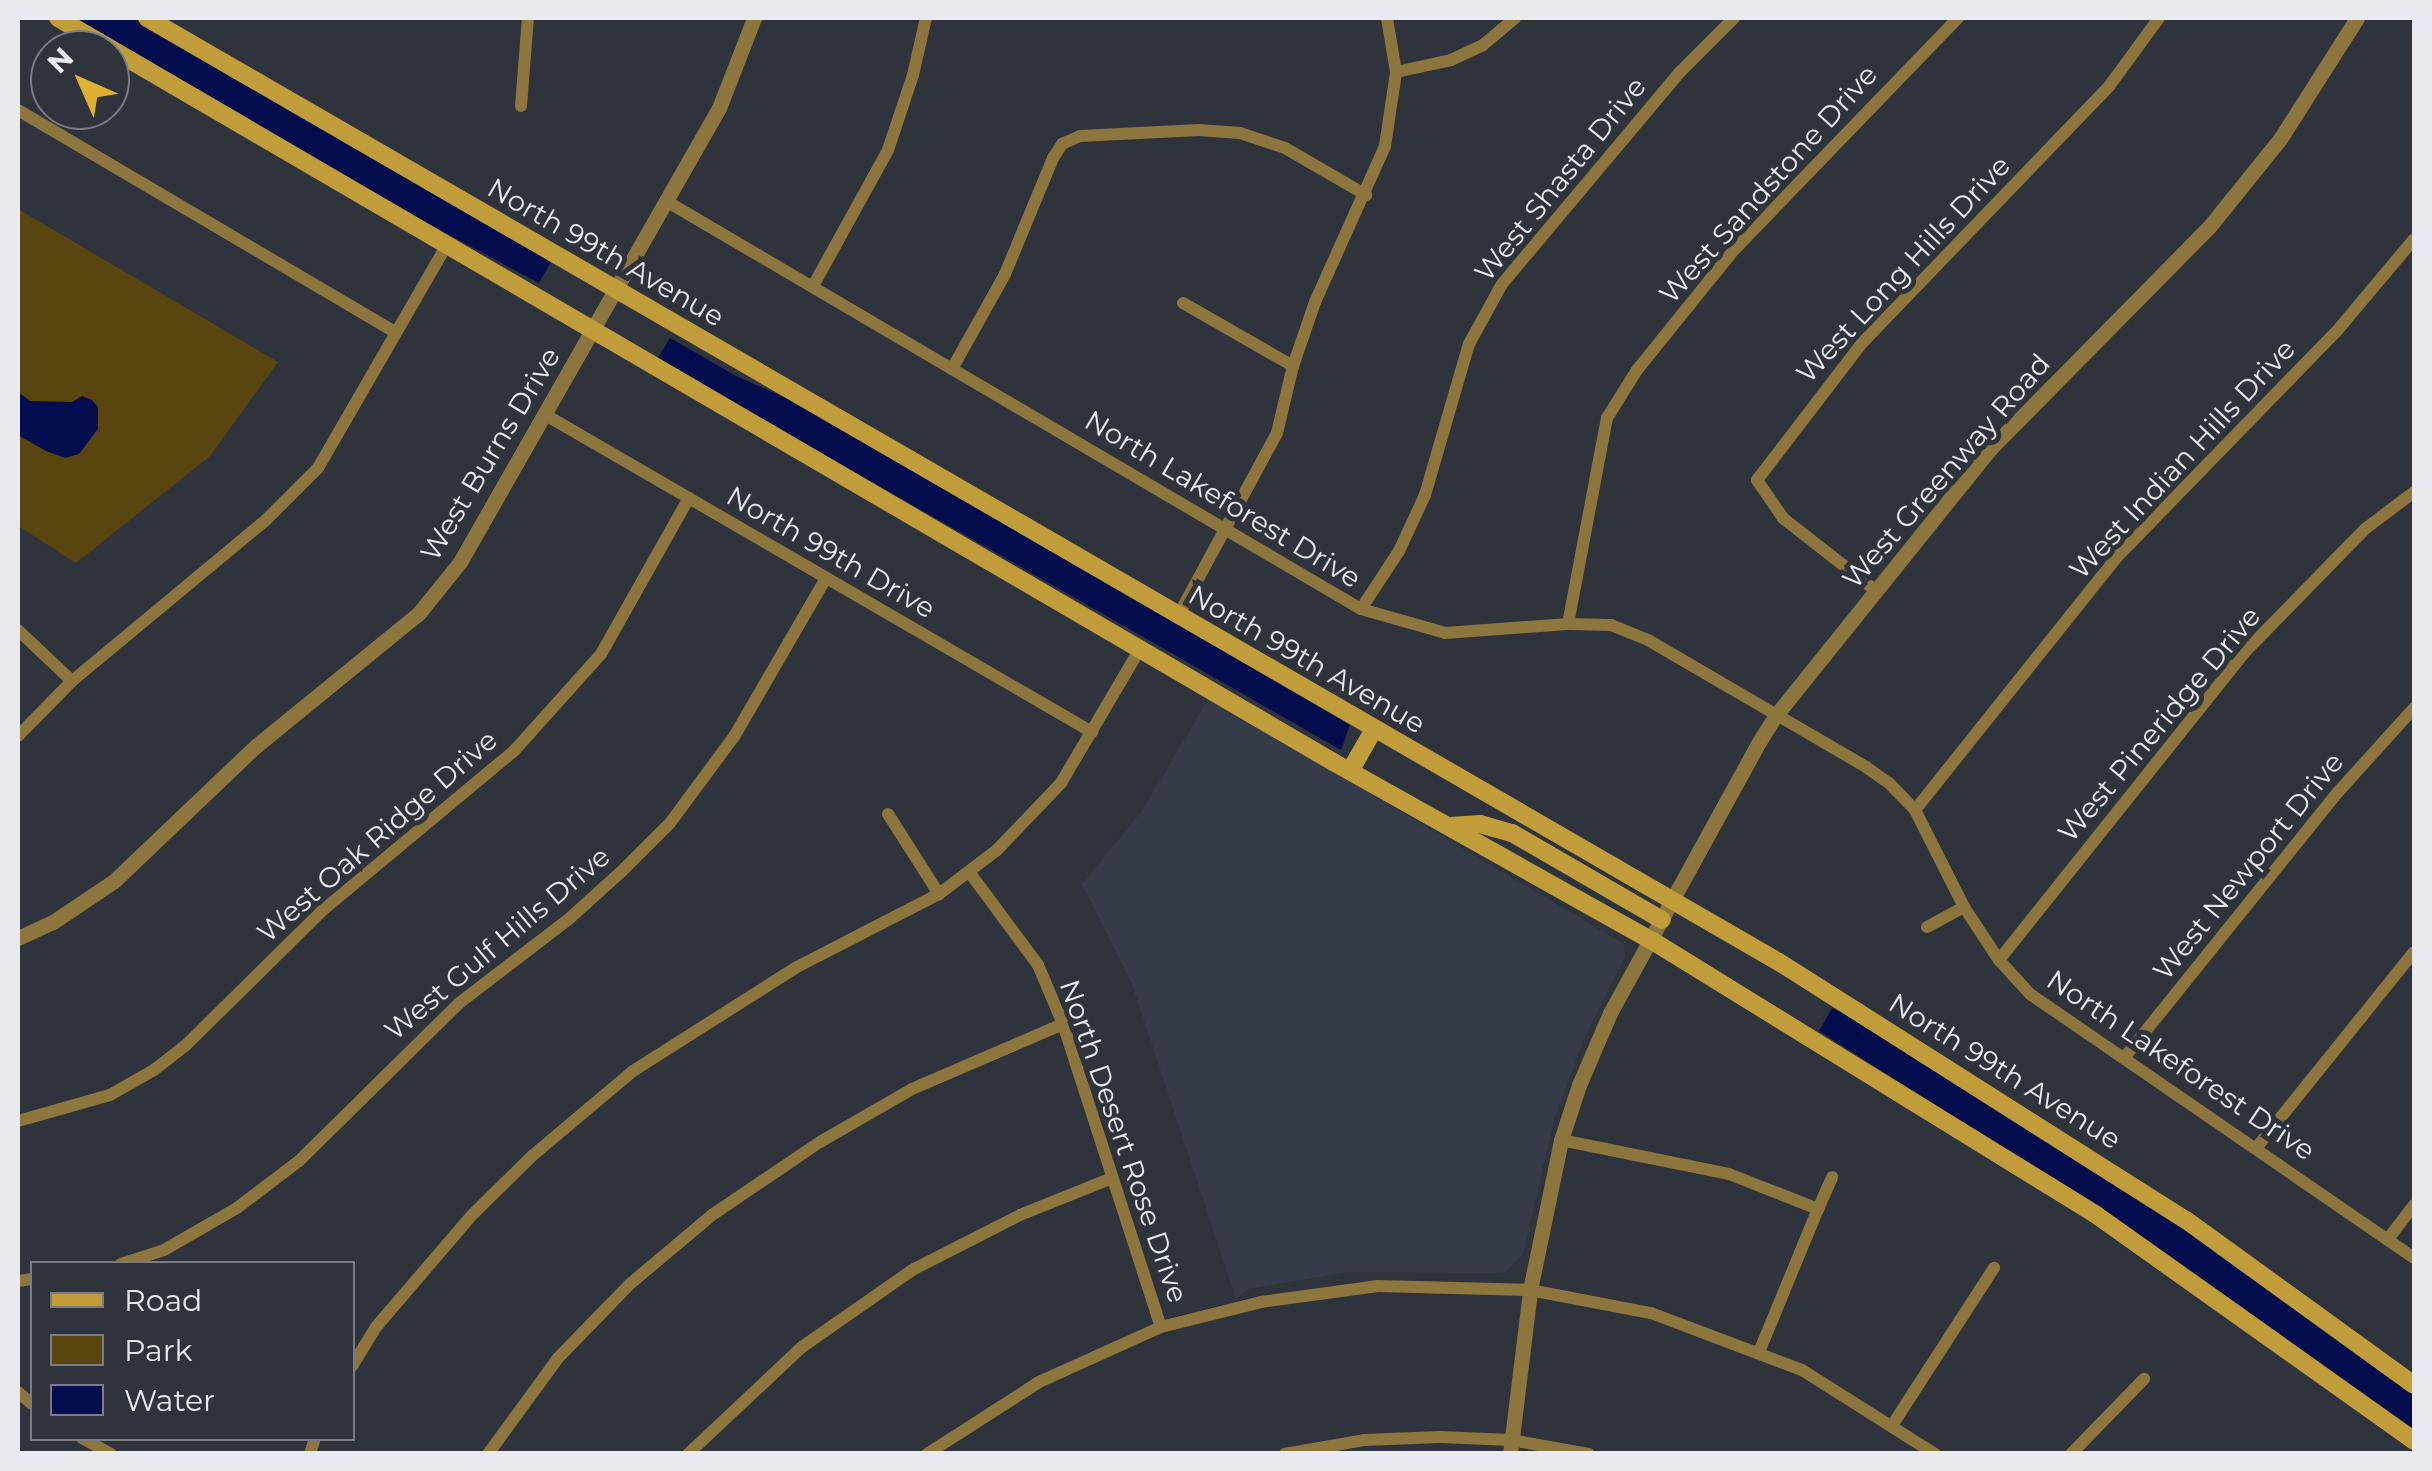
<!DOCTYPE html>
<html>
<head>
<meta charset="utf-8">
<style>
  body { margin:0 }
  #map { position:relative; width:2432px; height:1471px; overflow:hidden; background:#2f333b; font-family:Montserrat,sans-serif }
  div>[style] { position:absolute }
  .built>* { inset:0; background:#353b49 }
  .green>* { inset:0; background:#584510 }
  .water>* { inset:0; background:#030d4e }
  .minor>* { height:12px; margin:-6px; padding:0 6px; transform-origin:6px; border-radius:6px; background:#8d763e }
  .tertiary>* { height:15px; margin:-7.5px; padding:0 7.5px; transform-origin:7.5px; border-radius:7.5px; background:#8d763e }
  .secondary>* { height:18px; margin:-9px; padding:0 9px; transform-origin:9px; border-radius:9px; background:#c09c3b }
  span { translate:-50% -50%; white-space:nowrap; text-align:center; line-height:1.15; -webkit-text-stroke:10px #2f333b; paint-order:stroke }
  .street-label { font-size:28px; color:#e8eaf0 }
  .frame { position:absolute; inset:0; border:20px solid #e8eaf0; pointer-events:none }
  .legend { position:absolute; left:30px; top:1261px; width:325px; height:180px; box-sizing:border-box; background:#2f333b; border:2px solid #797c83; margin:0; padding:12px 18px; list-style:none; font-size:30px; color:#e8eaf0 }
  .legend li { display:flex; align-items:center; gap:20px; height:50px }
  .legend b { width:50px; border:2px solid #797c83 }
  .north { position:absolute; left:30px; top:30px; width:100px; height:100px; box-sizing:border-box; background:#2f333b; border:2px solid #797c83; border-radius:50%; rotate:315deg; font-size:28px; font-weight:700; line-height:40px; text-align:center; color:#e8eaf0 }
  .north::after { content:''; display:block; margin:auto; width:35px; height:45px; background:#deb133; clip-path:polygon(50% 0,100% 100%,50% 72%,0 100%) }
</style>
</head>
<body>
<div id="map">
  <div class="built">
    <i style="clip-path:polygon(1209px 698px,1624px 944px,1625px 956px,1586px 1034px,1554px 1120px,1523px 1254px,1505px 1273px,1348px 1272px,1248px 1289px,1236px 1299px,1132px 984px,1082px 884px,1141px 812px)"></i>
  </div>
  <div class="green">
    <i style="clip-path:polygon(18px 209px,278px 362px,210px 456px,76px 563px,18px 526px)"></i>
  </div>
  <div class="water">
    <i style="clip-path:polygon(72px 18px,134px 18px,551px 262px,539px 283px,425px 222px)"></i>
    <i style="clip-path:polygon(670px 338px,738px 377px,795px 402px,1350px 725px,1341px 750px,657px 359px)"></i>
    <i style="clip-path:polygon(18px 392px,30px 401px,72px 402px,82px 396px,92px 400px,98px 407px,98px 429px,79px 454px,65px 458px,46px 451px,18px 435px)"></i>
    <i style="clip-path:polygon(1832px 1008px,1865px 1024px,2162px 1214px,2298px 1307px,2414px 1394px,2414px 1429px,2131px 1229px,1819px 1031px)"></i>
  </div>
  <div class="minor">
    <i style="left:1396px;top:72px;width:56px;rotate:-12.3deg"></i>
    <i style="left:1451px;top:60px;width:35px;rotate:-25deg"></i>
    <i style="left:1483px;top:45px;width:42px;rotate:-40.2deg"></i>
    <i style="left:521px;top:106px;width:88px;rotate:-85.5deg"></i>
    <i style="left:18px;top:110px;width:435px;rotate:30.5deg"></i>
    <i style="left:666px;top:201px;width:806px;rotate:30.42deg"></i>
    <i style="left:1361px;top:609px;width:87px;rotate:15.9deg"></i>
    <i style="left:1445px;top:633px;width:123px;rotate:-4.2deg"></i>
    <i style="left:1568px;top:624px;width:43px;rotate:1.3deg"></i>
    <i style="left:1611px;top:625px;width:40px;rotate:22deg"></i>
    <i style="left:1648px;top:640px;width:252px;rotate:30.2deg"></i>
    <i style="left:1866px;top:767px;width:28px;rotate:35deg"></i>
    <i style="left:1889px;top:783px;width:37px;rotate:46deg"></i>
    <i style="left:1915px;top:810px;width:109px;rotate:63.2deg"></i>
    <i style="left:1964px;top:907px;width:64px;rotate:56.6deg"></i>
    <i style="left:1999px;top:960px;width:46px;rotate:47.6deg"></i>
    <i style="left:2030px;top:994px;width:466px;rotate:34.5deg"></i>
    <i style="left:813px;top:286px;width:155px;rotate:-61.1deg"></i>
    <i style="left:888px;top:150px;width:79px;rotate:-71.6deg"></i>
    <i style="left:913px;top:75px;width:58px;rotate:-77.2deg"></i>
    <i style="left:1183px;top:303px;width:127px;rotate:29.8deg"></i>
    <i style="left:952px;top:369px;width:109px;rotate:-60.8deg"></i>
    <i style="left:1005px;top:274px;width:126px;rotate:-67.5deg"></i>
    <i style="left:1053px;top:158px;width:17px;rotate:-57deg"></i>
    <i style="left:1062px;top:144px;width:20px;rotate:-24deg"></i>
    <i style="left:1080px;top:136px;width:119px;rotate:-2.9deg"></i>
    <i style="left:1199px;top:130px;width:41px;rotate:4.2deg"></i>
    <i style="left:1240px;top:133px;width:47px;rotate:18.4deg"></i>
    <i style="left:1285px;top:148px;width:94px;rotate:30.1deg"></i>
    <i style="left:544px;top:414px;width:634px;rotate:30.13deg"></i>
    <i style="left:1875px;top:590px;width:117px;rotate:-142deg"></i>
    <i style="left:1783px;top:518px;width:46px;rotate:-124.4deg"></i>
    <i style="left:1757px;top:480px;width:174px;rotate:-52.5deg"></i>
    <i style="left:1863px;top:342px;width:356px;rotate:-46.1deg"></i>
    <i style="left:2110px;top:85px;width:83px;rotate:-53.8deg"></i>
    <i style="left:1361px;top:609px;width:69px;rotate:-56.8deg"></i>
    <i style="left:1399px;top:551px;width:62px;rotate:-65.1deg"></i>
    <i style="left:1425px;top:495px;width:157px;rotate:-73.8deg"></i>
    <i style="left:1469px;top:344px;width:68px;rotate:-61.2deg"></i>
    <i style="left:1502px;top:284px;width:277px;rotate:-50deg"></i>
    <i style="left:1680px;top:72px;width:76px;rotate:-45deg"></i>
    <i style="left:1178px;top:616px;width:208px;rotate:-61.6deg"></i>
    <i style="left:1277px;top:433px;width:69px;rotate:-76.6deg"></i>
    <i style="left:1293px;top:366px;width:68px;rotate:-71deg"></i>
    <i style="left:1315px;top:302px;width:171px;rotate:-65.8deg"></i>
    <i style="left:1385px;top:146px;width:75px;rotate:-81.5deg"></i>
    <i style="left:1396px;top:72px;width:55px;rotate:-99.5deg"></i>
    <i style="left:1568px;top:624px;width:210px;rotate:-79.3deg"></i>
    <i style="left:1607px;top:418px;width:57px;rotate:-58deg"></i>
    <i style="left:1637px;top:370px;width:153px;rotate:-51.1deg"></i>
    <i style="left:1733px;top:251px;width:324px;rotate:-46deg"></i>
    <i style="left:18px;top:630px;width:74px;rotate:43.4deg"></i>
    <i style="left:18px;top:736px;width:77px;rotate:-45.5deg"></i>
    <i style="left:72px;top:681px;width:252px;rotate:-39.7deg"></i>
    <i style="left:266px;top:520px;width:74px;rotate:-45deg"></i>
    <i style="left:318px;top:468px;width:258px;rotate:-60deg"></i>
    <i style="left:1915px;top:810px;width:324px;rotate:-51.4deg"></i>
    <i style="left:2117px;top:557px;width:314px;rotate:-45.8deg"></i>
    <i style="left:2336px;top:332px;width:121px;rotate:-50deg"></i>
    <i style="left:888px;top:814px;width:95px;rotate:57.5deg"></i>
    <i style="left:970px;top:873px;width:114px;rotate:53.5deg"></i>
    <i style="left:1038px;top:965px;width:64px;rotate:67deg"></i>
    <i style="left:1063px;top:1024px;width:318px;rotate:72.1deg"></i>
    <i style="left:1927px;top:927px;width:42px;rotate:-28.4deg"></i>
    <i style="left:1999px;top:960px;width:391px;rotate:-51.4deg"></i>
    <i style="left:2243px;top:654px;width:175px;rotate:-45.7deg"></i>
    <i style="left:2365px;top:529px;width:61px;rotate:-37.1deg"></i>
    <i style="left:2124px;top:1058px;width:343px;rotate:-51.2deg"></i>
    <i style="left:2339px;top:791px;width:112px;rotate:-47.9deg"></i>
    <i style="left:18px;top:1121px;width:96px;rotate:-15.8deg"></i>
    <i style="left:110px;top:1095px;width:51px;rotate:-29.6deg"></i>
    <i style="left:154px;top:1070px;width:39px;rotate:-38deg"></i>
    <i style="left:185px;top:1046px;width:194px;rotate:-44.6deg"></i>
    <i style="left:323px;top:910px;width:249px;rotate:-39.8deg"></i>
    <i style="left:514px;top:751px;width:130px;rotate:-48.1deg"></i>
    <i style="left:601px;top:654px;width:179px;rotate:-60.6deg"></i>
    <i style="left:1561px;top:1140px;width:171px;rotate:11.4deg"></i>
    <i style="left:1729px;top:1174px;width:96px;rotate:21.5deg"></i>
    <i style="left:1818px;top:1209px;width:155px;rotate:112.4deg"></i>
    <i style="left:2257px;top:1147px;width:250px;rotate:-51.2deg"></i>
    <i style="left:1818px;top:1209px;width:35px;rotate:-66deg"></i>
    <i style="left:2388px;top:1239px;width:43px;rotate:-52.6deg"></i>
    <i style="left:121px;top:1264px;width:45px;rotate:-18deg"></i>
    <i style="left:164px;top:1250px;width:84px;rotate:-29.9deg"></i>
    <i style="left:237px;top:1208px;width:78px;rotate:-37.2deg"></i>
    <i style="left:299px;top:1161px;width:223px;rotate:-44.6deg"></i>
    <i style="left:458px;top:1004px;width:141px;rotate:-37.5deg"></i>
    <i style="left:570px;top:918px;width:70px;rotate:-42.1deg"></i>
    <i style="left:622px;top:871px;width:68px;rotate:-45deg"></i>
    <i style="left:670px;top:823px;width:109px;rotate:-53.5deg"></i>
    <i style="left:735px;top:735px;width:181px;rotate:-59.9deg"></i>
    <i style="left:18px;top:1281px;width:14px;rotate:-8deg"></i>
    <i style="left:352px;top:1366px;width:46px;rotate:-58.4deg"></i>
    <i style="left:376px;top:1327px;width:149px;rotate:-49.4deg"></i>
    <i style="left:473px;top:1214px;width:83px;rotate:-44.5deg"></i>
    <i style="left:532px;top:1156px;width:132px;rotate:-40.1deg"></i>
    <i style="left:633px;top:1071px;width:192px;rotate:-32.4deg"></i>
    <i style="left:795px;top:968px;width:162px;rotate:-27.2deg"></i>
    <i style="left:939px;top:894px;width:73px;rotate:-37.2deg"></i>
    <i style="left:997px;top:850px;width:93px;rotate:-46.3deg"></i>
    <i style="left:1061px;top:783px;width:158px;rotate:-59.5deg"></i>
    <i style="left:18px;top:1392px;width:18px;rotate:41deg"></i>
    <i style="left:1893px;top:1424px;width:186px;rotate:-57.1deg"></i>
    <i style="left:82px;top:1438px;width:33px;rotate:29deg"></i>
    <i style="left:310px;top:1454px;width:17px;rotate:-73deg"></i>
    <i style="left:488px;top:1454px;width:119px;rotate:-53.9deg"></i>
    <i style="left:558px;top:1358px;width:103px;rotate:-45.8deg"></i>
    <i style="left:630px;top:1284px;width:107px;rotate:-40.1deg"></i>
    <i style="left:712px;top:1215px;width:130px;rotate:-34.1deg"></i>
    <i style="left:820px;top:1142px;width:106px;rotate:-29.9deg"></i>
    <i style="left:912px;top:1089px;width:164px;rotate:-23.3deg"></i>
    <i style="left:688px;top:1454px;width:156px;rotate:-43.2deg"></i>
    <i style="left:802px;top:1347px;width:136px;rotate:-34.9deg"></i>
    <i style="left:914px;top:1269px;width:119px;rotate:-27deg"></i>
    <i style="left:1020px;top:1215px;width:99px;rotate:-21.9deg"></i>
    <i style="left:927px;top:1454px;width:133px;rotate:-32.7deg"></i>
    <i style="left:1039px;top:1382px;width:134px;rotate:-24.3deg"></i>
    <i style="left:1161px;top:1327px;width:103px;rotate:-14deg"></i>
    <i style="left:1261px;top:1302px;width:118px;rotate:-7.8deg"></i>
    <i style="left:1378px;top:1286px;width:152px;rotate:1.5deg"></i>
    <i style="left:1530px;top:1290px;width:123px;rotate:10.8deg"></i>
    <i style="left:1651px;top:1313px;width:161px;rotate:20.7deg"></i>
    <i style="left:1802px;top:1370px;width:157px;rotate:32.3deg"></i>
    <i style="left:1285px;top:1454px;width:80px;rotate:-10deg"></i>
    <i style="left:1364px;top:1440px;width:76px;rotate:-2.3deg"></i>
    <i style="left:1440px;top:1437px;width:71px;rotate:2.4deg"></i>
    <i style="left:1511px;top:1440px;width:79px;rotate:10.2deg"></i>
    <i style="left:2071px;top:1454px;width:105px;rotate:-45.8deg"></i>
  </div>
  <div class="tertiary">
    <i style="left:18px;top:938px;width:38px;rotate:-25deg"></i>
    <i style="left:53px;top:922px;width:73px;rotate:-33.9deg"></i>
    <i style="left:114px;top:881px;width:196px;rotate:-43.6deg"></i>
    <i style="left:256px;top:746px;width:210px;rotate:-39.2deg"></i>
    <i style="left:419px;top:613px;width:65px;rotate:-51.2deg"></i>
    <i style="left:460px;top:562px;width:523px;rotate:-60.3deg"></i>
    <i style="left:719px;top:108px;width:97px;rotate:-68.7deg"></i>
    <i style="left:1510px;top:1454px;width:165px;rotate:-83deg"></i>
    <i style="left:1530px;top:1290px;width:153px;rotate:-78.3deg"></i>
    <i style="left:1561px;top:1140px;width:58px;rotate:-71.9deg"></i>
    <i style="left:1579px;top:1085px;width:78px;rotate:-66.7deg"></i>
    <i style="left:1610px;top:1013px;width:309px;rotate:-61.2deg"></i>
    <i style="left:1759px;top:742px;width:32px;rotate:-58deg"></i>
    <i style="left:1776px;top:715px;width:340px;rotate:-51.2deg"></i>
    <i style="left:1989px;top:450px;width:313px;rotate:-45.4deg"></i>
    <i style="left:2209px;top:227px;width:113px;rotate:-51.1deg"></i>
    <i style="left:2280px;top:139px;width:143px;rotate:-57.5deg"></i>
  </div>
  <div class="secondary">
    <i style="left:58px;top:18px;width:1478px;rotate:30.26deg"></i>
    <i style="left:1335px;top:763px;width:362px;rotate:29.3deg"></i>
    <i style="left:1651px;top:940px;width:522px;rotate:31.68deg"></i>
    <i style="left:2095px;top:1214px;width:392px;rotate:35.4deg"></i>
    <i style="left:147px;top:18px;width:1885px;rotate:30.05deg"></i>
    <i style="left:1779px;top:962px;width:482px;rotate:32.4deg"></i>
    <i style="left:2186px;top:1220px;width:281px;rotate:35.9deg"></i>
    <i style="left:1350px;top:771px;width:46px;rotate:-60.1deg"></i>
    <i style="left:1451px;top:826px;width:29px;rotate:-4deg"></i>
    <i style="left:1480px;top:824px;width:33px;rotate:16deg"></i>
    <i style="left:1512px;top:833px;width:173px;rotate:30.1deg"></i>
  </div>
  <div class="street-label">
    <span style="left:1560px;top:179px;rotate:-51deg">West Shasta Drive</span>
    <span style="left:1768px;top:184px;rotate:-48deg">West Sandstone Drive</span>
    <span style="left:606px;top:252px;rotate:30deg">North 99th Avenue</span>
    <span style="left:1903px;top:269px;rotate:-47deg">West Long Hills Drive</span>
    <span style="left:490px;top:454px;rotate:-59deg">West Burns Drive</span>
    <span style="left:2182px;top:459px;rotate:-47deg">West Indian Hills Drive</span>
    <span style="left:1946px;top:471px;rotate:-49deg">West Greenway Road</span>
    <span style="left:1223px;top:499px;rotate:31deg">North Lakeforest Drive</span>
    <span style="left:831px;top:552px;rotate:30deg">North 99th Drive</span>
    <span style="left:1307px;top:659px;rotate:30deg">North 99th Avenue</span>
    <span style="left:2159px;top:724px;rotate:-50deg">West Pineridge Drive</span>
    <span style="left:377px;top:836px;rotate:-41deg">West Oak Ridge Drive</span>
    <span style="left:2248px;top:866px;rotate:-51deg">West Newport Drive</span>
    <span style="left:497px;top:943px;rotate:-40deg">West Gulf Hills Drive</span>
    <span style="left:2181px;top:1065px;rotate:34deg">North Lakeforest Drive</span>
    <span style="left:2005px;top:1071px;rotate:32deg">North 99th Avenue</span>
    <span style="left:1124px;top:1141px;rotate:71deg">North Desert Rose Drive</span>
  </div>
  <div class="frame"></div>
  <ul class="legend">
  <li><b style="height:12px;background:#c09c3b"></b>Road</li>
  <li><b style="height:28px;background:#584510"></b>Park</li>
  <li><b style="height:28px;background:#030d4e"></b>Water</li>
  </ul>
  <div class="north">N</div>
</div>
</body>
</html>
